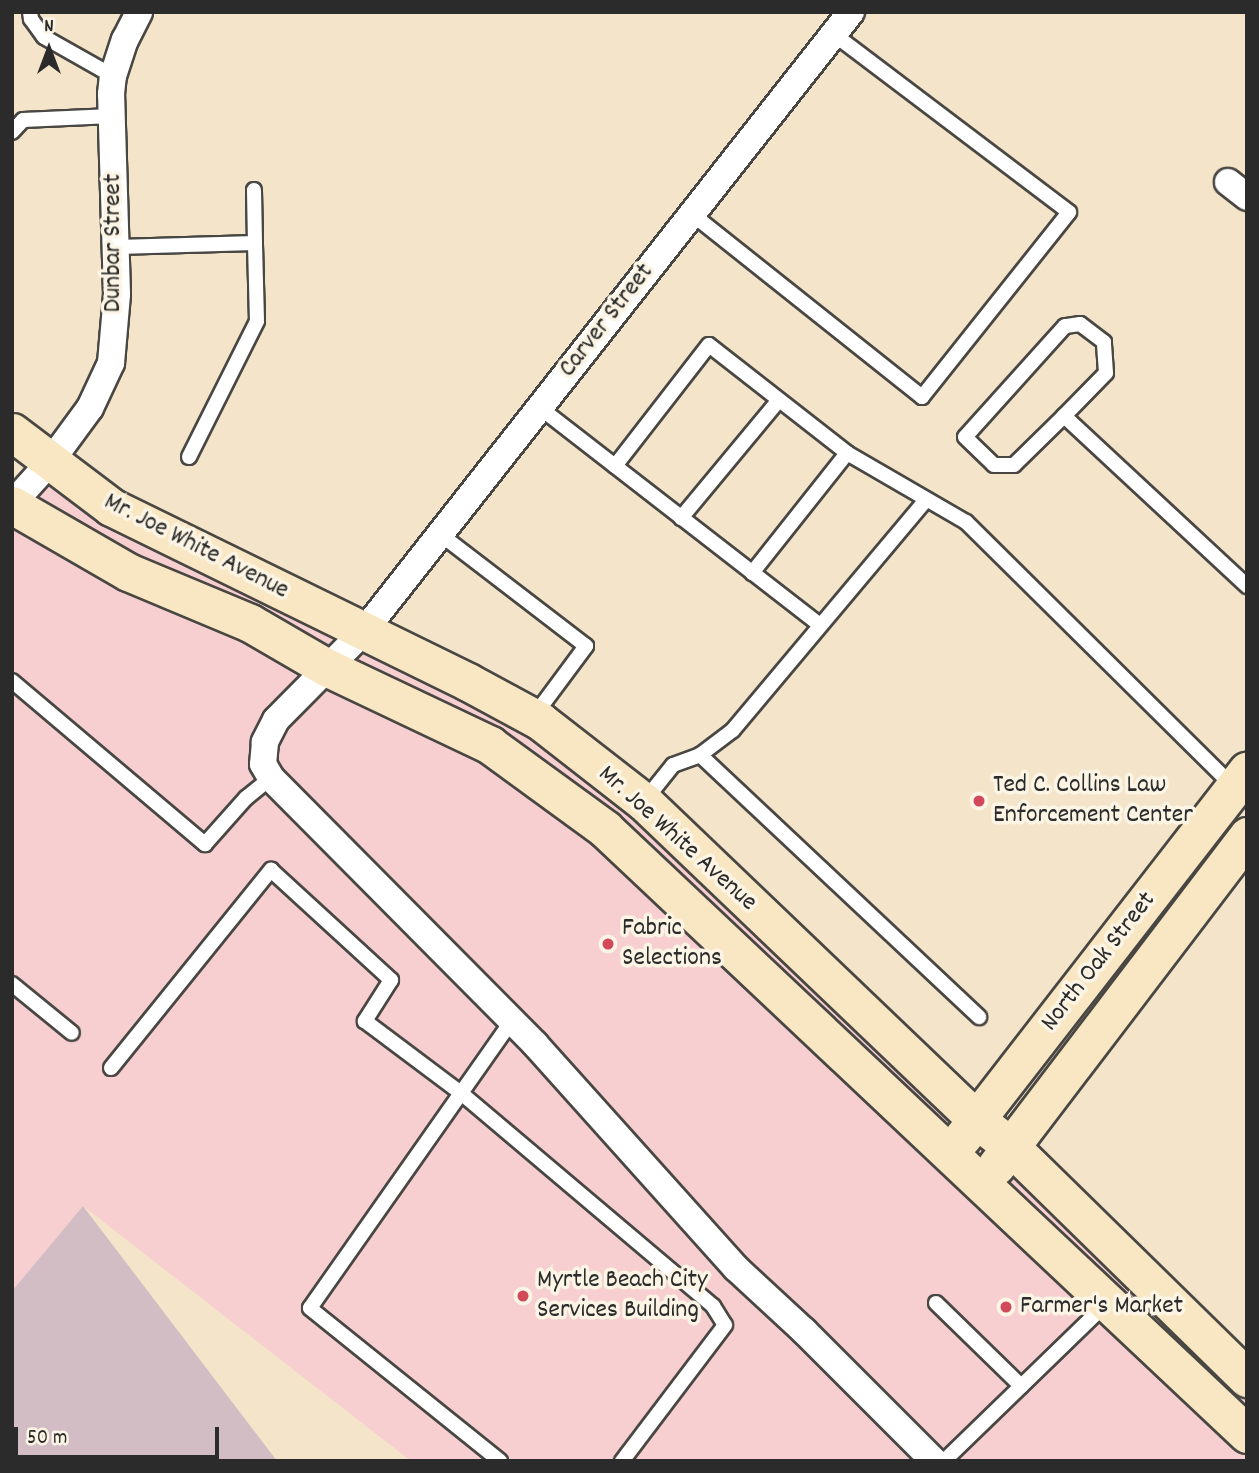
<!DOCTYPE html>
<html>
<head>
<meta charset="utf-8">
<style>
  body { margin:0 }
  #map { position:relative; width:1259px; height:1473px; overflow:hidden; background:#f4e4c9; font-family:Dekko,sans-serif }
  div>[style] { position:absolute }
  .built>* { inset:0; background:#f7cfd0 }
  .industrial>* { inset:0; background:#d2bdc5 }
  .roads { filter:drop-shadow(2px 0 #494743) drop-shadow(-2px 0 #494743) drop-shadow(0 2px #494743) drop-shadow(0 -2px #494743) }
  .service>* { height:14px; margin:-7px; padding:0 7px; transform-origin:7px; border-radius:7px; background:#fff }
  .minor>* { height:26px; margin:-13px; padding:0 13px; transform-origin:13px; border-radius:13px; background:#fff }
  .secondary>* { height:37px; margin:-18.5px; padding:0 18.5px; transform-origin:18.5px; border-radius:18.5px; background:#f9e7c3 }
  .dots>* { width:19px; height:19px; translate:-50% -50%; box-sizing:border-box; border:4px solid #fcf5e5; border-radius:50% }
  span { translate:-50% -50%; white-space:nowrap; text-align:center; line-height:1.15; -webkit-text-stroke:7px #fcf5e5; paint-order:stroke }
  .street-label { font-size:26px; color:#2b2b2b }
  .poi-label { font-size:26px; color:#2b2b2b }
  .left { translate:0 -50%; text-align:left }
  .frame { position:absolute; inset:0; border:14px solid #2b2b2b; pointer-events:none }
  .north { position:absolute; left:14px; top:14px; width:70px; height:70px; -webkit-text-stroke:5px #fcf5e5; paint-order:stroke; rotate:0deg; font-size:19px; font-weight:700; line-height:28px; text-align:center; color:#2b2b2b }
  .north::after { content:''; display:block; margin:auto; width:24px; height:32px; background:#2b2b2b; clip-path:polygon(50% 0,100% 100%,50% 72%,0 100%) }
  .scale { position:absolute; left:14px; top:1427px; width:205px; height:32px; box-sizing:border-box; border:4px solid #2b2b2b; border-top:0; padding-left:9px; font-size:21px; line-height:24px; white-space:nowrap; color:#2b2b2b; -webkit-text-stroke:5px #fcf5e5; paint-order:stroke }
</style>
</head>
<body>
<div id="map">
  <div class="built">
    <i style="clip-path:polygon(51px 461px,540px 721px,1247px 1378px,1247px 1461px,411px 1461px,83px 1206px,12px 1291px,12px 504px)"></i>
  </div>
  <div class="industrial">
    <i style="clip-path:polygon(83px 1206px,277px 1461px,12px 1461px,12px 1291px)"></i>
  </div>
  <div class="roads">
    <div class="service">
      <i style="left:30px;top:12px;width:7px;rotate:82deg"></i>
      <i style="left:31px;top:19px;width:22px;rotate:54deg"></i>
      <i style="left:44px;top:37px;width:79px;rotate:29.5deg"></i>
      <i style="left:12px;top:132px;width:16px;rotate:-47deg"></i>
      <i style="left:23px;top:120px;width:89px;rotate:-2.6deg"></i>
      <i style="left:692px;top:214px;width:294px;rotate:38.5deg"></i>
      <i style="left:922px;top:397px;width:236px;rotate:-51.5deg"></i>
      <i style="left:1069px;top:212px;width:295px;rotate:-142.9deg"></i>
      <i style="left:117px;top:247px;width:138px;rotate:-1.7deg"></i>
      <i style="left:255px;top:243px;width:53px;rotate:-91.1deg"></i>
      <i style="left:539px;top:407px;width:356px;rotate:37.8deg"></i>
      <i style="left:1064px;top:416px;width:60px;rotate:-45.7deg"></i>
      <i style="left:1106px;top:373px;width:31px;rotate:-94deg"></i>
      <i style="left:1104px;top:342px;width:30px;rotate:-143deg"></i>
      <i style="left:1080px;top:324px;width:15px;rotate:172deg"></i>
      <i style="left:1065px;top:326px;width:149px;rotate:132deg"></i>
      <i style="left:965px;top:437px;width:40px;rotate:44deg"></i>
      <i style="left:994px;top:465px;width:20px"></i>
      <i style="left:1014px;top:465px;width:70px;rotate:-44.4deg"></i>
      <i style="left:1064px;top:416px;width:250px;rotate:42.9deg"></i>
      <i style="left:189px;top:457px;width:152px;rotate:-63.4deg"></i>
      <i style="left:257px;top:321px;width:78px;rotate:-91.5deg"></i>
      <i style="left:615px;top:466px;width:153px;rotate:-52.2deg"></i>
      <i style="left:709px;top:345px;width:175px;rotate:38deg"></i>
      <i style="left:847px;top:453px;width:138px;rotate:30.1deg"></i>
      <i style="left:966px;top:522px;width:377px;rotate:44.7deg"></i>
      <i style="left:681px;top:518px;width:153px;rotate:-50.3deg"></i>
      <i style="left:440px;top:534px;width:184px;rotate:37.5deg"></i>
      <i style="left:586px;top:646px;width:87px;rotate:126.6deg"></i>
      <i style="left:752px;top:573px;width:153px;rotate:-51.6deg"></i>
      <i style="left:12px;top:681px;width:253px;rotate:40.2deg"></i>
      <i style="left:205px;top:844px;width:62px;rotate:-48.3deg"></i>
      <i style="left:246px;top:798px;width:32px;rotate:-39deg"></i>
      <i style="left:700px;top:755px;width:383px;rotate:43.2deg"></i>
      <i style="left:645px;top:800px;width:45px;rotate:-51.3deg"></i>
      <i style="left:673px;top:765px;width:29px;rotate:-20deg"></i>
      <i style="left:700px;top:755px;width:41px;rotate:-37.1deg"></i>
      <i style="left:733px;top:730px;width:299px;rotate:-50deg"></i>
      <i style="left:12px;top:984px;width:77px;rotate:39.2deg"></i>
      <i style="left:111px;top:1068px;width:255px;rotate:-51.1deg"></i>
      <i style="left:271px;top:870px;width:163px;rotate:42.5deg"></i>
      <i style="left:391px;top:980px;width:49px;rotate:122.4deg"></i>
      <i style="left:365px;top:1021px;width:120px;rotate:36.9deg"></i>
      <i style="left:461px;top:1093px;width:330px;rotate:40.2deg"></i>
      <i style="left:713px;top:1306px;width:22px;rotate:58deg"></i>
      <i style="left:725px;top:1325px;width:171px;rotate:127.1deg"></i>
      <i style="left:936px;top:1303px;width:119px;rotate:44.3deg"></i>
      <i style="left:500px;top:1461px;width:244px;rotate:-141.2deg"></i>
      <i style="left:310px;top:1308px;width:351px;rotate:-54.9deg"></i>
      <i style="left:944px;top:1461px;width:228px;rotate:-44.1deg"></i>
    </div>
    <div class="minor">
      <i style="left:851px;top:12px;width:788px;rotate:128.19deg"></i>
      <i style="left:364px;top:631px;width:125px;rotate:134.7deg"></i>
      <i style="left:276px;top:720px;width:25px;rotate:117deg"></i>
      <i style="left:265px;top:742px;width:22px;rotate:95deg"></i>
      <i style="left:263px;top:764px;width:16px;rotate:60deg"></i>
      <i style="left:271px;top:778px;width:375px;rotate:45.2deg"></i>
      <i style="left:535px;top:1044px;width:301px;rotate:48.1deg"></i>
      <i style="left:736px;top:1268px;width:93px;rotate:42.8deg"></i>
      <i style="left:804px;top:1331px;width:184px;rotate:45deg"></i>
      <i style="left:1228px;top:182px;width:24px;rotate:38deg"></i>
      <i style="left:12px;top:504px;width:58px;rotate:-47.8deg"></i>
      <i style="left:51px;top:461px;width:66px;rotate:-53.7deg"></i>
      <i style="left:90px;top:408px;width:50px;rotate:-65deg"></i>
      <i style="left:111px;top:363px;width:69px;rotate:-85deg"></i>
      <i style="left:117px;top:294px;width:200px;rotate:-91.7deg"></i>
      <i style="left:111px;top:94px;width:18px;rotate:-84deg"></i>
      <i style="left:113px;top:76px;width:38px;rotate:-72deg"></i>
      <i style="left:125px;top:40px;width:31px;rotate:-63deg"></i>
    </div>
    <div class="secondary">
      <i style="left:12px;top:432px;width:124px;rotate:37.1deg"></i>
      <i style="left:111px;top:507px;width:398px;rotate:26.1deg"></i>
      <i style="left:468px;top:682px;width:82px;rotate:28.4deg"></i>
      <i style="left:540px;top:721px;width:132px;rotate:37.9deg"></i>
      <i style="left:644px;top:802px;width:459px;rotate:43.7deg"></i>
      <i style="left:976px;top:1119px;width:43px;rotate:38.5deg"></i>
      <i style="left:1010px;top:1146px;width:332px;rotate:44.4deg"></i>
      <i style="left:12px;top:505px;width:134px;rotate:30deg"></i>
      <i style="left:128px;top:572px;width:132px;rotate:22.7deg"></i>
      <i style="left:250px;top:623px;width:88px;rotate:30.1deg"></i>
      <i style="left:326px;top:667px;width:182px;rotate:25.4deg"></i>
      <i style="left:490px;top:745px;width:142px;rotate:36.1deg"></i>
      <i style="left:605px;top:829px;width:882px;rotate:43.3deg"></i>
      <i style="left:962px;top:1138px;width:465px;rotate:-52.2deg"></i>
      <i style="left:996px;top:1166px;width:415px;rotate:-52.7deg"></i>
    </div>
  </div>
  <div class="dots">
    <i style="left:979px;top:801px;background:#d1495b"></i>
    <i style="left:608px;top:944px;background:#d1495b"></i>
    <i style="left:523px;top:1296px;background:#d1495b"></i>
    <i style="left:1006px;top:1307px;background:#d1495b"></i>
  </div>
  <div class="street-label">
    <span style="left:114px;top:243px;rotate:-90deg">Dunbar Street</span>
    <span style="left:607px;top:321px;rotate:-52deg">Carver Street</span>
    <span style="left:196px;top:547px;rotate:27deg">Mr. Joe White Avenue</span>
    <span style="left:677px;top:839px;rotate:42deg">Mr. Joe White Avenue</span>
    <span style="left:1099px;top:962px;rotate:-52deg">North Oak Street</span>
  </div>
  <div class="poi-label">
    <span class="left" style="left:993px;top:801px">Ted C. Collins Law<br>Enforcement Center</span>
    <span class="left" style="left:622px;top:944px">Fabric<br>Selections</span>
    <span class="left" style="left:537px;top:1296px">Myrtle Beach City<br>Services Building</span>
    <span class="left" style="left:1020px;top:1307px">Farmer's Market</span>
  </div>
  <div class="frame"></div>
  <div class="north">N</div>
  <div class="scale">50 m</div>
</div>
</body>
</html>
